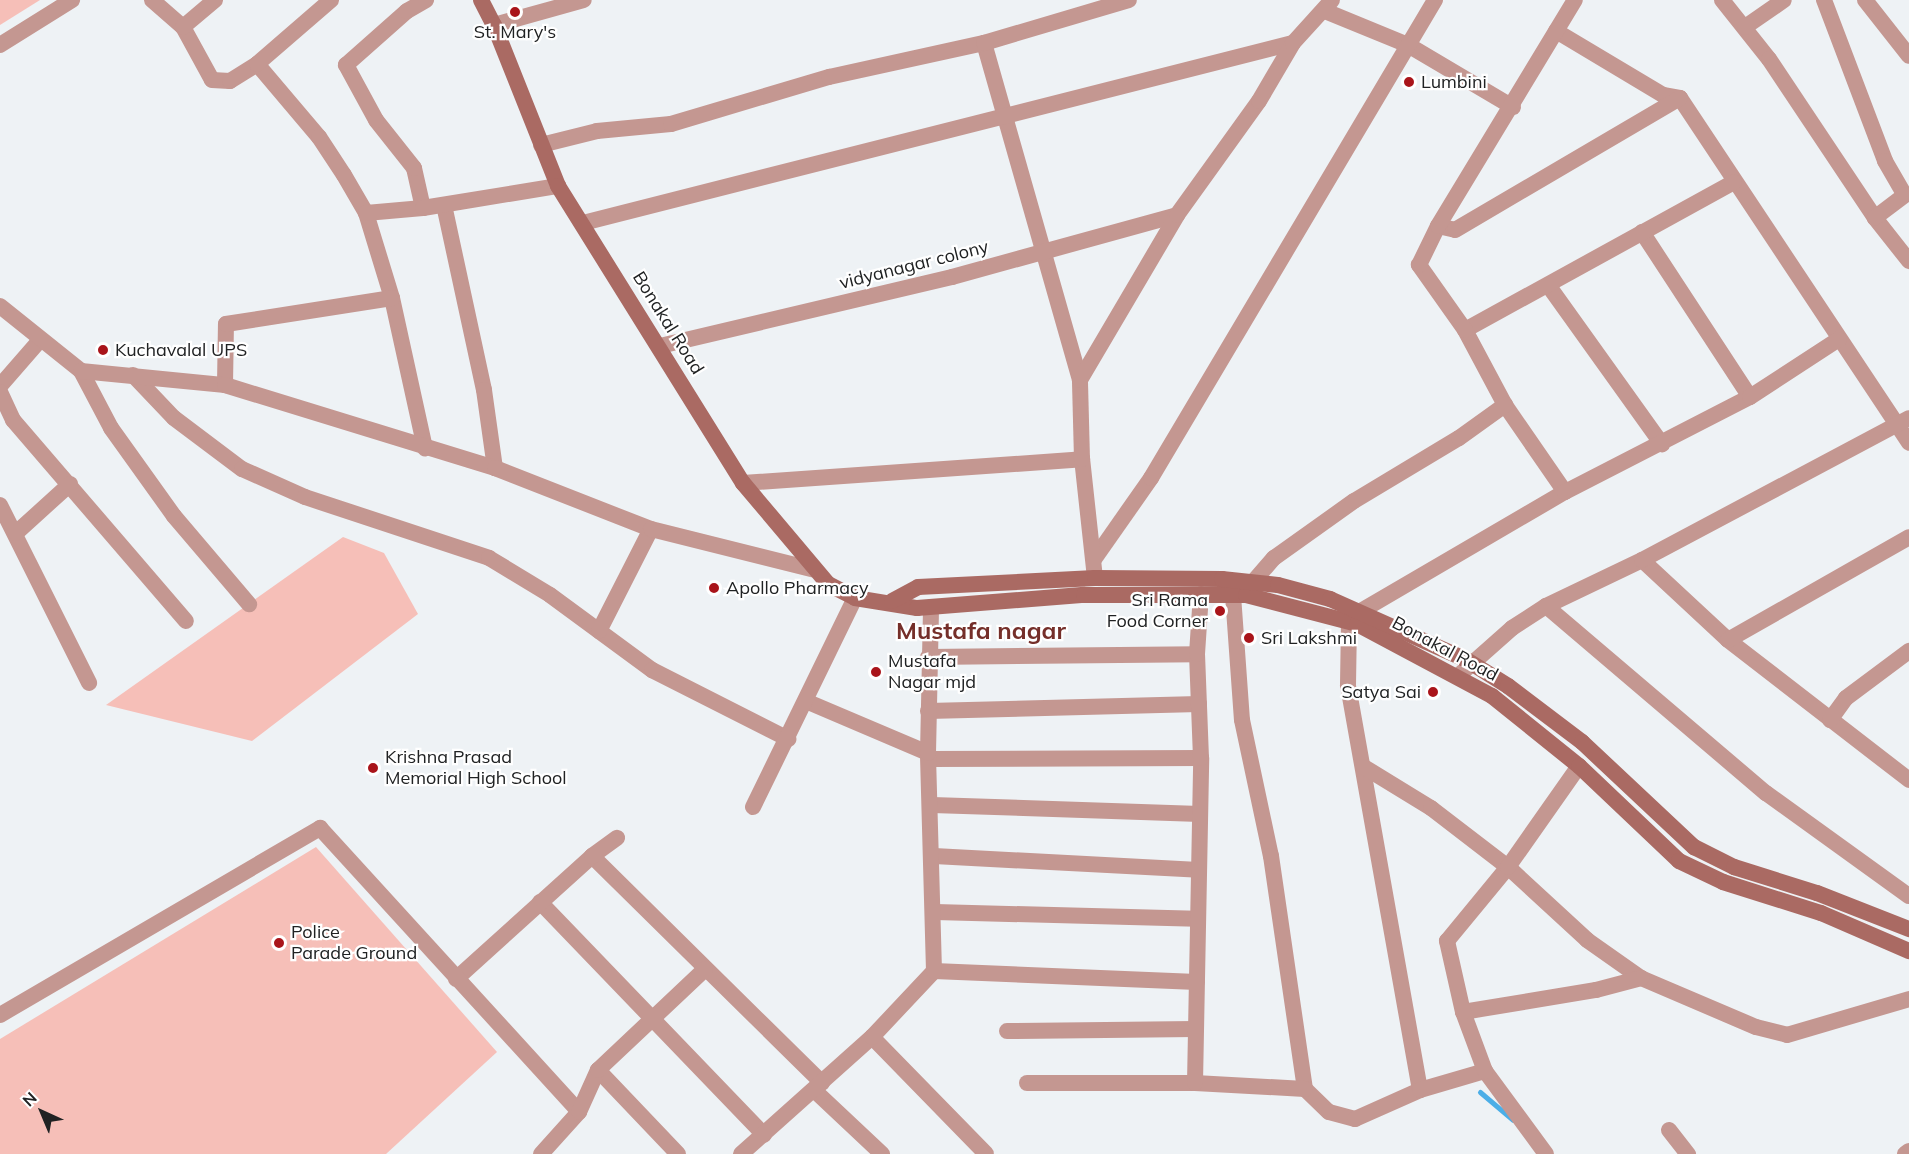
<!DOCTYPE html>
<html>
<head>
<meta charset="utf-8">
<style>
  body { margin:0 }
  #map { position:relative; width:1909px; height:1154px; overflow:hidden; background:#eef2f5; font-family:Mulish,sans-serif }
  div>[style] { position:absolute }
  .green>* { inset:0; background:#f6bfb8 }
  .stream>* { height:5px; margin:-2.5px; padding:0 2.5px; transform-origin:2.5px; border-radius:2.5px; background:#4baee7 }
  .minor>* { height:16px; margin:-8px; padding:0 8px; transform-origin:8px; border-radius:8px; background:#c49791 }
  .tertiary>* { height:16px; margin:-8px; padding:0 8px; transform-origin:8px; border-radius:8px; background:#c49791 }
  .secondary>* { height:16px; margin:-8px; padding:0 8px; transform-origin:8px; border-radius:8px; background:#aa6a63 }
  .dots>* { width:16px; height:16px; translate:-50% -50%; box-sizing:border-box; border:3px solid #fff; border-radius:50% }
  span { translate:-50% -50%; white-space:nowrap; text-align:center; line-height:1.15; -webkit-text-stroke:4.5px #fff; paint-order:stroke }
  .poi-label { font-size:18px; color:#202223 }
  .left { translate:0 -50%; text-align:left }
  .right { translate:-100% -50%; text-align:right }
  .street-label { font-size:18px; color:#202223 }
  .district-label { font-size:24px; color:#752f2a; font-weight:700 }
  .north { position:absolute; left:12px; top:1082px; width:60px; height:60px; -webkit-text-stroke:4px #fff; paint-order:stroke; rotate:316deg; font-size:16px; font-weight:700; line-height:24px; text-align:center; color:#202223 }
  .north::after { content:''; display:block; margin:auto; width:21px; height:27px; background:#202223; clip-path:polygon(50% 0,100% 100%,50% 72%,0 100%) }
</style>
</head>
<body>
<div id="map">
  <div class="green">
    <i style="clip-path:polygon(0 0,40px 0,0 25px)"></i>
    <i style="clip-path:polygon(343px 537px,384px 553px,418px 614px,252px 741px,106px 705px)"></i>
    <i style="clip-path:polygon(316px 847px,497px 1052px,386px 1154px,0 1154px,0 1039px)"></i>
  </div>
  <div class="stream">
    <i style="left:1480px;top:1092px;width:43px;rotate:40.3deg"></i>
  </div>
  <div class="minor">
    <i style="left:152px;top:0;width:41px;rotate:41.1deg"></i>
    <i style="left:183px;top:27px;width:60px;rotate:61.3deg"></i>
    <i style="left:212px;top:80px;width:18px;rotate:3deg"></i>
    <i style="left:230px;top:81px;width:32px;rotate:-32deg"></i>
    <i style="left:257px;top:64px;width:96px;rotate:49.7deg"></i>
    <i style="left:319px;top:137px;width:45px;rotate:56.7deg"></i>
    <i style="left:344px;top:175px;width:44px;rotate:59.9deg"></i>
    <i style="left:366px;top:213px;width:89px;rotate:73deg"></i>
    <i style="left:392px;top:298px;width:154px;rotate:77.6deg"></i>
    <i style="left:1722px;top:0;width:75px;rotate:51.5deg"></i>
    <i style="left:1769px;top:59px;width:191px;rotate:56.3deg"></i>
    <i style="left:1875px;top:218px;width:55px;rotate:51.7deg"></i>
    <i style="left:1824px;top:0;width:172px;rotate:69.2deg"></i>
    <i style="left:1885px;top:161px;width:39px;rotate:60deg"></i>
    <i style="left:1905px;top:195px;width:38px;rotate:143deg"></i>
    <i style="left:1865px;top:0;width:71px;rotate:51.8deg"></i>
    <i style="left:1325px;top:11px;width:90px;rotate:22.3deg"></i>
    <i style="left:1408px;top:45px;width:122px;rotate:30.6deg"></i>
    <i style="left:494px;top:25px;width:93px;rotate:-15.5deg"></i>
    <i style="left:183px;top:27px;width:42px;rotate:-40.2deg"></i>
    <i style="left:1745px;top:27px;width:47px;rotate:-34.7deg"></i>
    <i style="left:1556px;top:31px;width:125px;rotate:30.9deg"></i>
    <i style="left:1663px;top:95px;width:17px;rotate:10deg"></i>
    <i style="left:1680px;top:98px;width:414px;rotate:56.4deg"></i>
    <i style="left:984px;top:43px;width:350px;rotate:74.1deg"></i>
    <i style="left:0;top:45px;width:85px;rotate:-32deg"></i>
    <i style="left:257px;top:64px;width:98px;rotate:-40.9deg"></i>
    <i style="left:541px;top:145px;width:58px;rotate:-14deg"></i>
    <i style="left:597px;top:131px;width:74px;rotate:-5.4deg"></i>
    <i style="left:671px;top:124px;width:165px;rotate:-16.6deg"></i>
    <i style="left:829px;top:77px;width:159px;rotate:-12.4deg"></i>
    <i style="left:984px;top:43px;width:151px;rotate:-16.5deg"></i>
    <i style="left:444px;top:205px;width:189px;rotate:77.8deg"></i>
    <i style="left:484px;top:390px;width:79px;rotate:82deg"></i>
    <i style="left:423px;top:208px;width:41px;rotate:-102.7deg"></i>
    <i style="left:414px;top:168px;width:61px;rotate:-128.4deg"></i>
    <i style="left:376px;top:120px;width:63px;rotate:-118.6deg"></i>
    <i style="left:346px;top:65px;width:81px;rotate:-41.5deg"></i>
    <i style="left:407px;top:11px;width:22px;rotate:-30deg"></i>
    <i style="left:366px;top:213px;width:57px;rotate:-5deg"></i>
    <i style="left:423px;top:208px;width:137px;rotate:-9.3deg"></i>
    <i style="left:583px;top:223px;width:732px;rotate:-14.23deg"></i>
    <i style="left:1438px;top:226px;width:17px;rotate:13deg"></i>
    <i style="left:1455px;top:230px;width:261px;rotate:-30.4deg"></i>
    <i style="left:1642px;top:232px;width:197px;rotate:56.8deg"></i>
    <i style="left:1548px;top:285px;width:196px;rotate:54.4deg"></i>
    <i style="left:1465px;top:330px;width:307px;rotate:-28.8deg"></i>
    <i style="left:660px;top:346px;width:300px;rotate:-13.3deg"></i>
    <i style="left:952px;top:277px;width:233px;rotate:-15.4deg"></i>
    <i style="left:81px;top:371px;width:64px;rotate:62.2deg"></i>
    <i style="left:111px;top:428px;width:108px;rotate:54.4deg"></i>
    <i style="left:174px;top:516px;width:116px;rotate:49.6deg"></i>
    <i style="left:133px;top:375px;width:59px;rotate:46.4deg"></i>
    <i style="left:174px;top:418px;width:85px;rotate:36.9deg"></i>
    <i style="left:242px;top:469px;width:69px;rotate:24deg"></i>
    <i style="left:305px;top:497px;width:194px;rotate:18.3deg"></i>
    <i style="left:489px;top:558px;width:71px;rotate:31.2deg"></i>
    <i style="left:550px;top:595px;width:127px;rotate:36.3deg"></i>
    <i style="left:652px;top:670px;width:153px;rotate:26.9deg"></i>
    <i style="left:225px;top:385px;width:61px;rotate:-89.1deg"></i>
    <i style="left:226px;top:324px;width:168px;rotate:-8.9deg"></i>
    <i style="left:0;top:386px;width:61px;rotate:-49deg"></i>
    <i style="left:0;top:392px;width:31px;rotate:65deg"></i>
    <i style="left:13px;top:420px;width:265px;rotate:49.3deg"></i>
    <i style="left:743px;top:483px;width:340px;rotate:-4deg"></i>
    <i style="left:1565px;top:492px;width:106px;rotate:-124.6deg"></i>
    <i style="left:1505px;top:405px;width:85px;rotate:-118.1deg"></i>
    <i style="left:1465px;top:330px;width:80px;rotate:-125.3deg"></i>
    <i style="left:1419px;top:265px;width:43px;rotate:-64deg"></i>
    <i style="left:1438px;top:226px;width:264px;rotate:-58.8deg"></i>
    <i style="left:0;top:505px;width:199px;rotate:63.4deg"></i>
    <i style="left:16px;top:533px;width:73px;rotate:-42.2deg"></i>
    <i style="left:1095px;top:558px;width:98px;rotate:-55deg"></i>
    <i style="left:1151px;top:478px;width:556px;rotate:-59.28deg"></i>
    <i style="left:1642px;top:560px;width:117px;rotate:42.9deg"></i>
    <i style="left:1728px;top:640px;width:229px;rotate:37.7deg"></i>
    <i style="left:1095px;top:578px;width:120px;rotate:-96.2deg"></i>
    <i style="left:1082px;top:459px;width:79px;rotate:-91.5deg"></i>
    <i style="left:1080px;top:380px;width:191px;rotate:-59.5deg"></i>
    <i style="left:1177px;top:215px;width:140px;rotate:-54.3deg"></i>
    <i style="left:1259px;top:101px;width:67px;rotate:-59.6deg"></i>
    <i style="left:1293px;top:43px;width:58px;rotate:-47.8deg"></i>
    <i style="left:1253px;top:582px;width:32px;rotate:-49deg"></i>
    <i style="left:1274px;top:558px;width:98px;rotate:-35.5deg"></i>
    <i style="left:1354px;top:501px;width:122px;rotate:-31deg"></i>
    <i style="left:1459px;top:438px;width:57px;rotate:-35.7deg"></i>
    <i style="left:1233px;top:595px;width:125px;rotate:85.9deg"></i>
    <i style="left:1242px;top:720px;width:139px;rotate:78deg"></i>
    <i style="left:1271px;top:856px;width:235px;rotate:81.7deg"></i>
    <i style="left:1305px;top:1089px;width:33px;rotate:44deg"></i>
    <i style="left:1329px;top:1112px;width:27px;rotate:15deg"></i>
    <i style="left:1355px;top:1119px;width:71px;rotate:-24deg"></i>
    <i style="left:1420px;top:1090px;width:411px;rotate:-100.1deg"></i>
    <i style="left:1348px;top:685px;width:64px;rotate:-89.1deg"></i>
    <i style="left:1546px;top:606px;width:289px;rotate:40.4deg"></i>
    <i style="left:1766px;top:793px;width:176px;rotate:35.8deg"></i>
    <i style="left:1361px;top:611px;width:236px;rotate:-30.3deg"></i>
    <i style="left:1565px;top:492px;width:208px;rotate:-27.2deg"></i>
    <i style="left:1750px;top:397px;width:106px;rotate:-33.1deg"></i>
    <i style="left:599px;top:631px;width:114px;rotate:-63deg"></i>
    <i style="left:1728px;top:640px;width:208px;rotate:-29.6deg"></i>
    <i style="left:928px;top:657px;width:269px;rotate:-0.6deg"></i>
    <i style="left:808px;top:702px;width:130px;rotate:23deg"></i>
    <i style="left:928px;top:711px;width:271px;rotate:-1.5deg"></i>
    <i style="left:1830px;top:720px;width:27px;rotate:-54deg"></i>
    <i style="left:1846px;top:698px;width:79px;rotate:-36.7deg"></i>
    <i style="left:930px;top:759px;width:271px;rotate:-0.2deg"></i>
    <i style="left:1364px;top:767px;width:79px;rotate:31.5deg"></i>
    <i style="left:1431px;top:808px;width:97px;rotate:37.5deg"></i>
    <i style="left:1508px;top:867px;width:108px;rotate:42.7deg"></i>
    <i style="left:1587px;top:940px;width:66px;rotate:35.1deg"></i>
    <i style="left:1641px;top:978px;width:125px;rotate:23.1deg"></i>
    <i style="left:1756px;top:1027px;width:32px;rotate:14deg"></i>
    <i style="left:1787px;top:1035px;width:127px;rotate:-16.4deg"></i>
    <i style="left:932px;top:805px;width:268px;rotate:1.9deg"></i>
    <i style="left:753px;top:807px;width:233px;rotate:-64deg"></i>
    <i style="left:592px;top:856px;width:323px;rotate:44.6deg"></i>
    <i style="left:934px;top:856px;width:265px;rotate:3deg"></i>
    <i style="left:540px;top:902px;width:323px;rotate:46.1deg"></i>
    <i style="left:935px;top:912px;width:261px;rotate:1.5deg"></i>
    <i style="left:934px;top:971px;width:263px;rotate:2.4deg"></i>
    <i style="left:456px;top:979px;width:183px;rotate:-42.1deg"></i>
    <i style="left:592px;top:856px;width:31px;rotate:-36deg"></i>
    <i style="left:1463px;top:1012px;width:135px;rotate:-9.4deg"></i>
    <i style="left:1596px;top:990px;width:47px;rotate:-14.9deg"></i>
    <i style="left:0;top:1015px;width:371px;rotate:-30.3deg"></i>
    <i style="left:320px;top:828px;width:384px;rotate:47.6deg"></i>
    <i style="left:1007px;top:1031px;width:188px;rotate:-0.6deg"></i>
    <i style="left:872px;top:1037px;width:163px;rotate:45.7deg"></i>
    <i style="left:598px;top:1070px;width:116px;rotate:46.4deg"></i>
    <i style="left:1485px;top:1071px;width:103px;rotate:53.7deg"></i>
    <i style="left:1027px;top:1083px;width:168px"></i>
    <i style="left:1195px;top:1083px;width:110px;rotate:3.1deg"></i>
    <i style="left:1195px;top:1083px;width:325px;rotate:-88.9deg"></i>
    <i style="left:1201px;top:758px;width:104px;rotate:-92.2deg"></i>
    <i style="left:1197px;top:654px;width:60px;rotate:-86.2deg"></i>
    <i style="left:1420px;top:1090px;width:68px;rotate:-16.3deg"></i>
    <i style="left:1485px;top:1071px;width:63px;rotate:-110.4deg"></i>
    <i style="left:1463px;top:1012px;width:73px;rotate:-102.7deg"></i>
    <i style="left:1447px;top:941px;width:96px;rotate:-50.5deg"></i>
    <i style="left:1508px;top:867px;width:123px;rotate:-54.9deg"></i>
    <i style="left:815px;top:1091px;width:92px;rotate:43.2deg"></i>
    <i style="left:1669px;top:1130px;width:31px;rotate:52deg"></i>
    <i style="left:541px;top:1154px;width:57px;rotate:-47.9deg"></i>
    <i style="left:579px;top:1112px;width:46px;rotate:-65.7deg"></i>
    <i style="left:598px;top:1070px;width:147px;rotate:-43.3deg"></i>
    <i style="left:741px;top:1154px;width:176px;rotate:-41.8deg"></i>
    <i style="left:872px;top:1037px;width:91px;rotate:-46.8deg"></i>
    <i style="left:934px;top:971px;width:218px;rotate:-91.6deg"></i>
    <i style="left:928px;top:753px;width:146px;rotate:-88.8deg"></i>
    <i style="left:1905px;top:1154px;width:5px;rotate:-37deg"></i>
  </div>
  <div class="tertiary">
    <i style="left:0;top:306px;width:104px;rotate:38.7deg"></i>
    <i style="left:81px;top:371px;width:145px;rotate:5.6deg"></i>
    <i style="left:225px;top:385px;width:282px;rotate:17.1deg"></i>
    <i style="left:495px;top:468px;width:168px;rotate:21.4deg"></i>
    <i style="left:651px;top:529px;width:166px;rotate:14deg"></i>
    <i style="left:1458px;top:676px;width:72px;rotate:-41.6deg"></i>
    <i style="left:1512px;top:628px;width:40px;rotate:-32.9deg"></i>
    <i style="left:1546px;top:606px;width:106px;rotate:-25.6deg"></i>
    <i style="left:1642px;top:560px;width:302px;rotate:-28deg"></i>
  </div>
  <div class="secondary">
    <i style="left:481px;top:0;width:28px;rotate:63deg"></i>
    <i style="left:494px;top:25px;width:173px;rotate:68.3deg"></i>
    <i style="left:558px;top:186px;width:350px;rotate:58.1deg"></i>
    <i style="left:743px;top:483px;width:132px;rotate:49.9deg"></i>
    <i style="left:828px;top:584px;width:30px;rotate:27deg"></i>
    <i style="left:855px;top:598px;width:63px;rotate:9.2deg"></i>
    <i style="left:917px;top:608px;width:168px;rotate:-4.5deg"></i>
    <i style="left:1084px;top:595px;width:162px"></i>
    <i style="left:1246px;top:595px;width:115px;rotate:14.6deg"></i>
    <i style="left:1357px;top:624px;width:153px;rotate:28.1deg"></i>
    <i style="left:1492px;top:696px;width:112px;rotate:38.8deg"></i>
    <i style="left:1579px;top:766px;width:138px;rotate:43.5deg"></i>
    <i style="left:1679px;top:861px;width:49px;rotate:25.5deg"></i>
    <i style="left:1723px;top:882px;width:103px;rotate:17.6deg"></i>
    <i style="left:1821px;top:913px;width:96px;rotate:23.4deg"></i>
    <i style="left:892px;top:601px;width:30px;rotate:-28deg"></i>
    <i style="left:918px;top:587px;width:177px;rotate:-2.9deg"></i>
    <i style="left:1095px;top:578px;width:127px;rotate:0.5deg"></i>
    <i style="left:1222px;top:579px;width:56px;rotate:6.1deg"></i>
    <i style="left:1278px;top:585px;width:54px;rotate:15.1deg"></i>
    <i style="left:1330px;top:599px;width:148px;rotate:24deg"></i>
    <i style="left:1465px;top:659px;width:51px;rotate:32.1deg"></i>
    <i style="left:1508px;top:686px;width:93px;rotate:37.1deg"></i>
    <i style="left:1582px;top:742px;width:154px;rotate:43.2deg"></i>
    <i style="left:1694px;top:847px;width:45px;rotate:26.6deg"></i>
    <i style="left:1734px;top:867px;width:87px;rotate:17.4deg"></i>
    <i style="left:1817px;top:893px;width:99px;rotate:21.4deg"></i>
  </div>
  <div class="dots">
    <i style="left:515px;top:12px;background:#a9141a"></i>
    <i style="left:1409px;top:82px;background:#a9141a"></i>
    <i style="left:103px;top:350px;background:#a9141a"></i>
    <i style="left:714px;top:588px;background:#a9141a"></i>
    <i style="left:1220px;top:611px;background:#a9141a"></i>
    <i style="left:1249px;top:638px;background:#a9141a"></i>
    <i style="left:876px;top:672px;background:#a9141a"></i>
    <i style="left:1433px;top:692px;background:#a9141a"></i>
    <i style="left:373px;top:768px;background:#a9141a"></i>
    <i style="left:279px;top:943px;background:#a9141a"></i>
  </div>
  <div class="poi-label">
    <span style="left:515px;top:32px">St. Mary's</span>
    <span class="left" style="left:1421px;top:82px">Lumbini</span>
    <span class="left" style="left:115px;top:350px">Kuchavalal UPS</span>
    <span class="left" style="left:726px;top:588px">Apollo Pharmacy</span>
    <span class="right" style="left:1208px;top:611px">Sri Rama<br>Food Corner</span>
    <span class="left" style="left:1261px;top:638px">Sri Lakshmi</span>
    <span class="left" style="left:888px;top:672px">Mustafa<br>Nagar mjd</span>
    <span class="right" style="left:1421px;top:692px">Satya Sai</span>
    <span class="left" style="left:385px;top:768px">Krishna Prasad<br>Memorial High School</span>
    <span class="left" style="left:291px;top:943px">Police<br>Parade Ground</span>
  </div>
  <div class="street-label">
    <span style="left:914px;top:265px;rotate:-14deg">vidyanagar colony</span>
    <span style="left:668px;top:323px;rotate:58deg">Bonakal Road</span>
    <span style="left:1445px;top:649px;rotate:28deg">Bonakal Road</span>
  </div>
  <div class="district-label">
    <span style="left:981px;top:631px">Mustafa nagar</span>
  </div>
  <div class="north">N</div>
</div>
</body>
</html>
